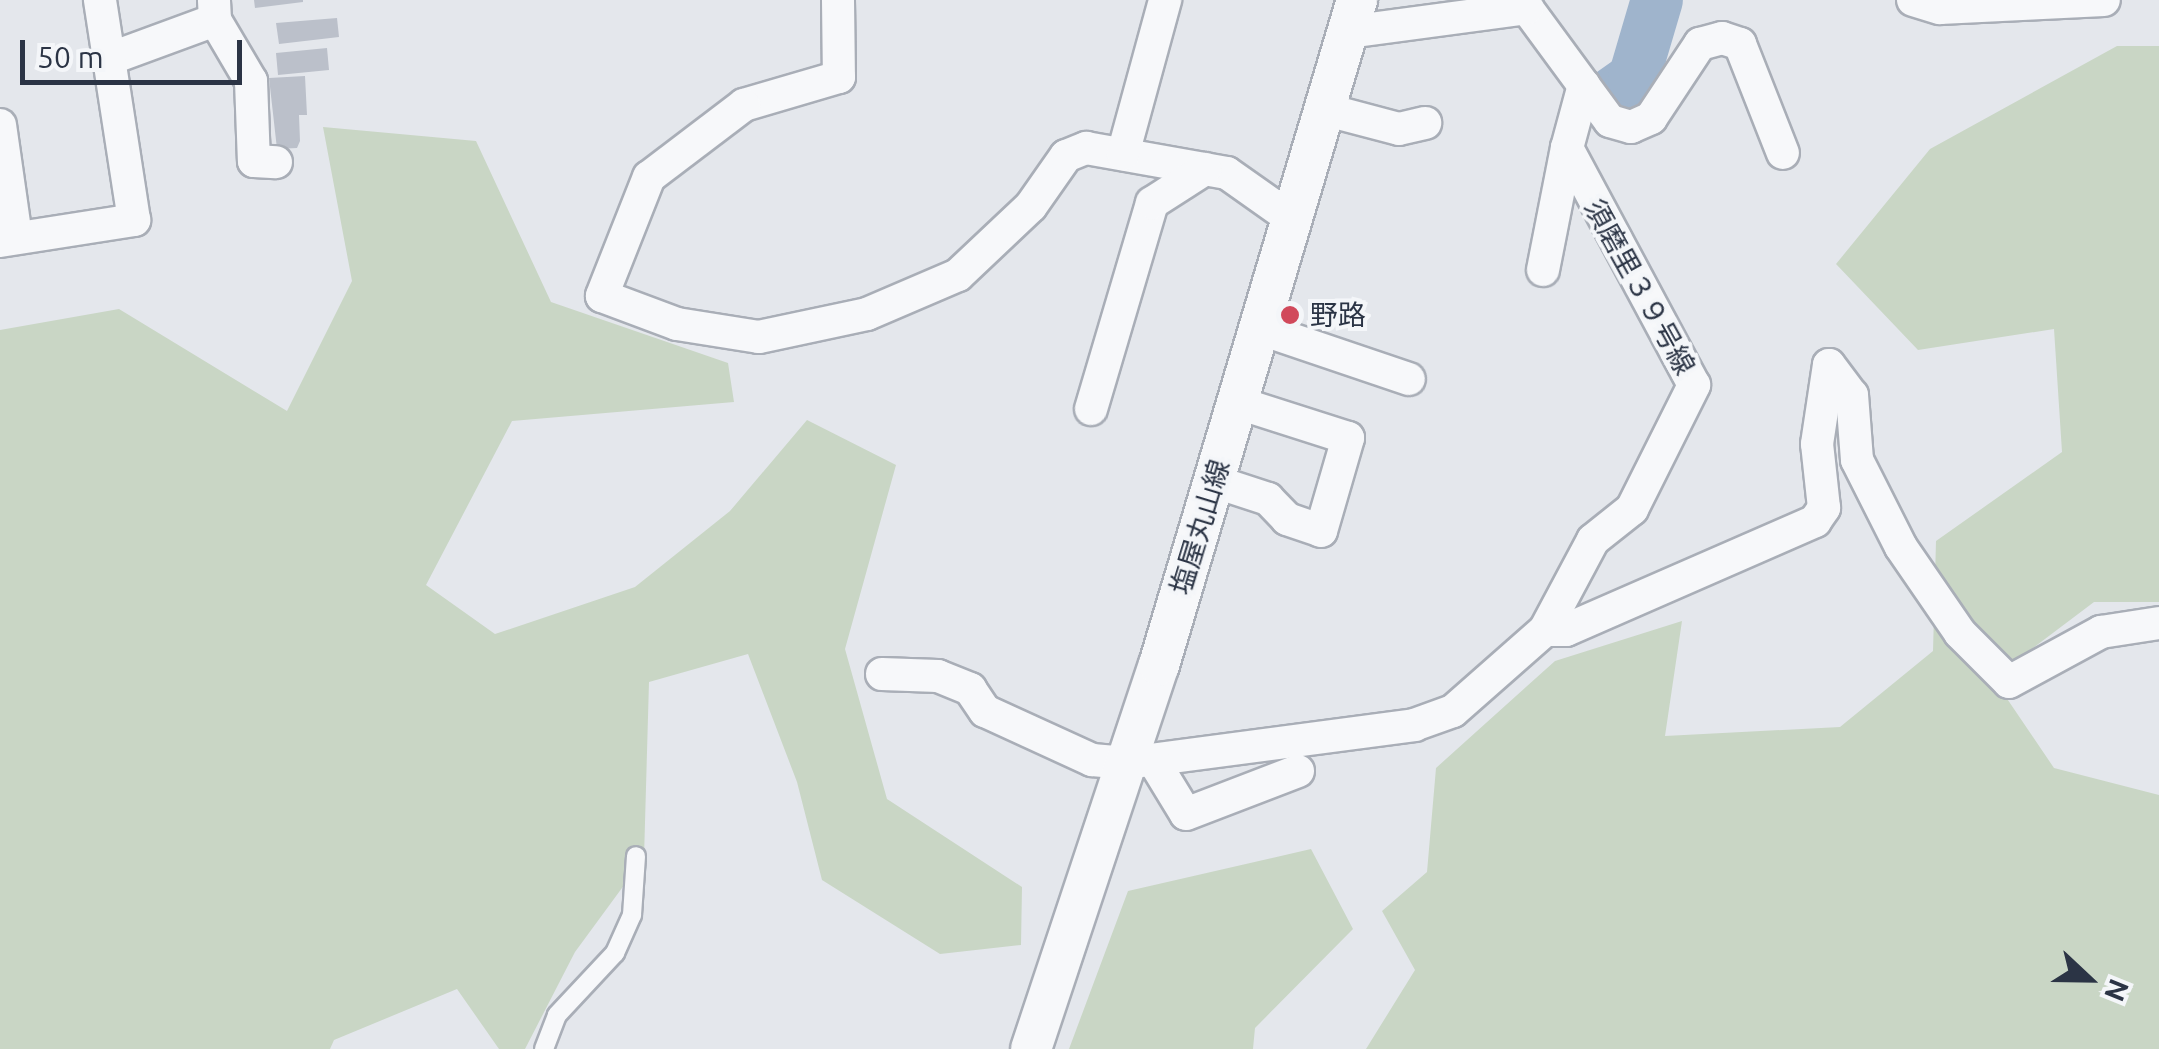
<!DOCTYPE html>
<html>
<head>
<meta charset="utf-8">
<style>
  body { margin:0 }
  #map { position:relative; width:2159px; height:1049px; overflow:hidden; background:#e4e7ec; font-family:Ubuntu,"Noto Sans JP",sans-serif }
  div>[style] { position:absolute }
  .green>* { inset:0; background:#c9d6c5 }
  .river>* { height:52px; margin:-26px; padding:0 26px; transform-origin:26px; border-radius:26px; background:#9fb4cc }
  .building>* { inset:0; background:#bbc0ca }
  .roads { filter:drop-shadow(2px 0 #a9aeb7) drop-shadow(-2px 0 #a9aeb7) drop-shadow(0 2px #a9aeb7) drop-shadow(0 -2px #a9aeb7) }
  .service>* { height:18px; margin:-9px; padding:0 9px; transform-origin:9px; border-radius:9px; background:#f7f8fa }
  .minor>* { height:32px; margin:-16px; padding:0 16px; transform-origin:16px; border-radius:16px; background:#f7f8fa }
  .tertiary>* { height:40px; margin:-20px; padding:0 20px; transform-origin:20px; border-radius:20px; background:#f7f8fa }
  .dots>* { width:28px; height:28px; translate:-50% -50%; box-sizing:border-box; border:5px solid #f4f6f9; border-radius:50% }
  span { translate:-50% -50%; white-space:nowrap; text-align:center; line-height:1.15; -webkit-text-stroke:8px #f4f6f9; paint-order:stroke }
  .street-label { font-size:28px; color:#2b3445 }
  .poi-label { font-size:28px; color:#2b3445 }
  .left { translate:0 -50%; text-align:left }
  .north { position:absolute; left:2039px; top:929px; width:100px; height:100px; -webkit-text-stroke:8px #f4f6f9; paint-order:stroke; rotate:112deg; font-size:28px; font-weight:700; line-height:40px; text-align:center; color:#2b3445 }
  .north::after { content:''; display:block; margin:auto; width:35px; height:45px; background:#2b3445; clip-path:polygon(50% 0,100% 100%,50% 72%,0 100%) }
  .scale { position:absolute; left:20px; top:40px; width:222px; height:45px; box-sizing:border-box; border:5px solid #2b3445; border-top:0; padding-left:12px; font-size:30px; line-height:35px; white-space:nowrap; color:#2b3445; -webkit-text-stroke:8px #f4f6f9; paint-order:stroke }
</style>
</head>
<body>
<div id="map">
  <div class="green">
    <i style="clip-path:polygon(2117px 46px,2159px 46px,2159px 602px,2094px 602px,1993px 678px,2054px 768px,2159px 795px,2159px 1049px,1366px 1049px,1415px 970px,1382px 911px,1427px 872px,1436px 768px,1555px 661px,1682px 621px,1665px 736px,1840px 727px,1933px 651px,1936px 541px,2062px 452px,2054px 329px,1918px 350px,1836px 264px,1930px 149px)"></i>
    <i style="clip-path:polygon(323px 127px,476px 141px,551px 302px,728px 363px,734px 402px,512px 421px,426px 585px,495px 634px,635px 587px,730px 511px,807px 420px,896px 465px,845px 649px,887px 799px,1022px 887px,1021px 945px,940px 954px,822px 880px,797px 782px,748px 654px,649px 682px,644px 858px,575px 952px,525px 1049px,499px 1049px,457px 989px,334px 1040px,330px 1049px,0 1049px,0 330px,119px 309px,287px 411px,352px 281px)"></i>
    <i style="clip-path:polygon(1311px 849px,1353px 929px,1255px 1028px,1253px 1049px,1069px 1049px,1128px 891px)"></i>
  </div>
  <div class="river">
    <i style="left:1608px;top:96px;width:32px;rotate:-35deg"></i>
    <i style="left:1634px;top:78px;width:81px;rotate:-73.6deg"></i>
  </div>
  <div class="building">
    <i style="clip-path:polygon(254px 0,303px 0,303px 2px,255px 8px)"></i>
    <i style="clip-path:polygon(337px 18px,339px 37px,279px 44px,276px 23px)"></i>
    <i style="clip-path:polygon(327px 48px,329px 70px,278px 75px,276px 53px)"></i>
    <i style="clip-path:polygon(305px 76px,307px 115px,299px 115px,300px 141px,297px 148px,277px 149px,269px 78px)"></i>
  </div>
  <div class="roads">
    <div class="service">
      <i style="left:544px;top:1049px;width:36px;rotate:-69deg"></i>
      <i style="left:557px;top:1015px;width:85px;rotate:-46.9deg"></i>
      <i style="left:615px;top:953px;width:42px;rotate:-65.9deg"></i>
      <i style="left:632px;top:915px;width:59px;rotate:-86.1deg"></i>
    </div>
    <div class="minor">
      <i style="left:838px;top:0;width:77px;rotate:89.3deg"></i>
      <i style="left:839px;top:77px;width:99px;rotate:163.6deg"></i>
      <i style="left:744px;top:105px;width:119px;rotate:142.8deg"></i>
      <i style="left:649px;top:177px;width:128px;rotate:111.6deg"></i>
      <i style="left:602px;top:296px;width:80px;rotate:20.5deg"></i>
      <i style="left:677px;top:324px;width:83px;rotate:9deg"></i>
      <i style="left:759px;top:337px;width:110px;rotate:-12deg"></i>
      <i style="left:867px;top:314px;width:99px;rotate:-23.2deg"></i>
      <i style="left:958px;top:275px;width:100px;rotate:-43.4deg"></i>
      <i style="left:1031px;top:206px;width:61px;rotate:-55deg"></i>
      <i style="left:1066px;top:156px;width:22px;rotate:-22deg"></i>
      <i style="left:1086px;top:148px;width:143px;rotate:10.1deg"></i>
      <i style="left:1227px;top:173px;width:83px;rotate:35.2deg"></i>
      <i style="left:1521px;top:0;width:150px;rotate:53.7deg"></i>
      <i style="left:1610px;top:121px;width:22px;rotate:16deg"></i>
      <i style="left:1631px;top:127px;width:22px;rotate:-24deg"></i>
      <i style="left:1651px;top:118px;width:89px;rotate:-56.5deg"></i>
      <i style="left:1700px;top:44px;width:23px;rotate:-15deg"></i>
      <i style="left:1722px;top:38px;width:19px;rotate:18deg"></i>
      <i style="left:1740px;top:44px;width:117px;rotate:68.5deg"></i>
      <i style="left:1913px;top:0;width:28px;rotate:17deg"></i>
      <i style="left:1940px;top:8px;width:164px;rotate:-2.8deg"></i>
      <i style="left:215px;top:20px;width:71px;rotate:59.5deg"></i>
      <i style="left:251px;top:81px;width:80px;rotate:87.9deg"></i>
      <i style="left:254px;top:161px;width:22px;rotate:3deg"></i>
      <i style="left:1348px;top:32px;width:181px;rotate:-7.6deg"></i>
      <i style="left:109px;top:59px;width:113px;rotate:-20.2deg"></i>
      <i style="left:215px;top:20px;width:20px;rotate:-93deg"></i>
      <i style="left:1327px;top:110px;width:74px;rotate:14.8deg"></i>
      <i style="left:1399px;top:129px;width:27px;rotate:-13deg"></i>
      <i style="left:0;top:125px;width:114px;rotate:81.9deg"></i>
      <i style="left:1123px;top:154px;width:160px;rotate:-74.7deg"></i>
      <i style="left:0;top:241px;width:136px;rotate:-8.9deg"></i>
      <i style="left:134px;top:220px;width:223px;rotate:-98.8deg"></i>
      <i style="left:1543px;top:270px;width:124px;rotate:-78.9deg"></i>
      <i style="left:1261px;top:329px;width:156px;rotate:18.7deg"></i>
      <i style="left:1091px;top:409px;width:215px;rotate:-73.5deg"></i>
      <i style="left:1152px;top:203px;width:63px;rotate:-32.7deg"></i>
      <i style="left:1213px;top:481px;width:58px;rotate:18.1deg"></i>
      <i style="left:1268px;top:499px;width:28px;rotate:46deg"></i>
      <i style="left:1287px;top:519px;width:36px;rotate:19deg"></i>
      <i style="left:1321px;top:531px;width:97px;rotate:-73.8deg"></i>
      <i style="left:1348px;top:438px;width:115px;rotate:-162.3deg"></i>
      <i style="left:1545px;top:630px;width:102px;rotate:-61.9deg"></i>
      <i style="left:1593px;top:540px;width:50px;rotate:-38.5deg"></i>
      <i style="left:1632px;top:509px;width:139px;rotate:-63.4deg"></i>
      <i style="left:1694px;top:385px;width:269px;rotate:-118.2deg"></i>
      <i style="left:1567px;top:148px;width:65px;rotate:-74.9deg"></i>
      <i style="left:882px;top:674px;width:56px;rotate:2deg"></i>
      <i style="left:938px;top:676px;width:35px;rotate:22deg"></i>
      <i style="left:970px;top:689px;width:27px;rotate:56deg"></i>
      <i style="left:985px;top:711px;width:118px;rotate:24.6deg"></i>
      <i style="left:1092px;top:760px;width:35px;rotate:5deg"></i>
      <i style="left:1127px;top:763px;width:290px;rotate:-7.5deg"></i>
      <i style="left:1414px;top:725px;width:41px;rotate:-19.7deg"></i>
      <i style="left:1453px;top:711px;width:123px;rotate:-41.4deg"></i>
      <i style="left:1545px;top:630px;width:21px"></i>
      <i style="left:1566px;top:630px;width:272px;rotate:-23.6deg"></i>
      <i style="left:1815px;top:521px;width:16px;rotate:-55deg"></i>
      <i style="left:1824px;top:508px;width:64px;rotate:-96.2deg"></i>
      <i style="left:1817px;top:444px;width:80px;rotate:-81.4deg"></i>
      <i style="left:1829px;top:365px;width:38px;rotate:53deg"></i>
      <i style="left:1852px;top:395px;width:65px;rotate:85.6deg"></i>
      <i style="left:1857px;top:460px;width:97px;rotate:63.2deg"></i>
      <i style="left:1901px;top:547px;width:104px;rotate:55.5deg"></i>
      <i style="left:1960px;top:633px;width:69px;rotate:45deg"></i>
      <i style="left:2009px;top:682px;width:105px;rotate:-28.5deg"></i>
      <i style="left:2101px;top:632px;width:59px;rotate:-8.8deg"></i>
      <i style="left:1153px;top:760px;width:63px;rotate:58.6deg"></i>
      <i style="left:1186px;top:814px;width:120px;rotate:-21deg"></i>
    </div>
    <div class="tertiary">
      <i style="left:1031px;top:1049px;width:405px;rotate:-71.6deg"></i>
      <i style="left:1159px;top:665px;width:694px;rotate:-73.42deg"></i>
    </div>
  </div>
  <div class="dots">
    <i style="left:1290px;top:315px;background:#d1495b"></i>
  </div>
  <div class="street-label">
    <span style="left:1640px;top:287px;rotate:61deg">須磨里３９号線</span>
    <span style="left:1200px;top:527px;rotate:-73deg">塩屋丸山線</span>
  </div>
  <div class="poi-label">
    <span class="left" style="left:1310px;top:315px">野路</span>
  </div>
  <div class="north">N</div>
  <div class="scale">50 m</div>
</div>
</body>
</html>
